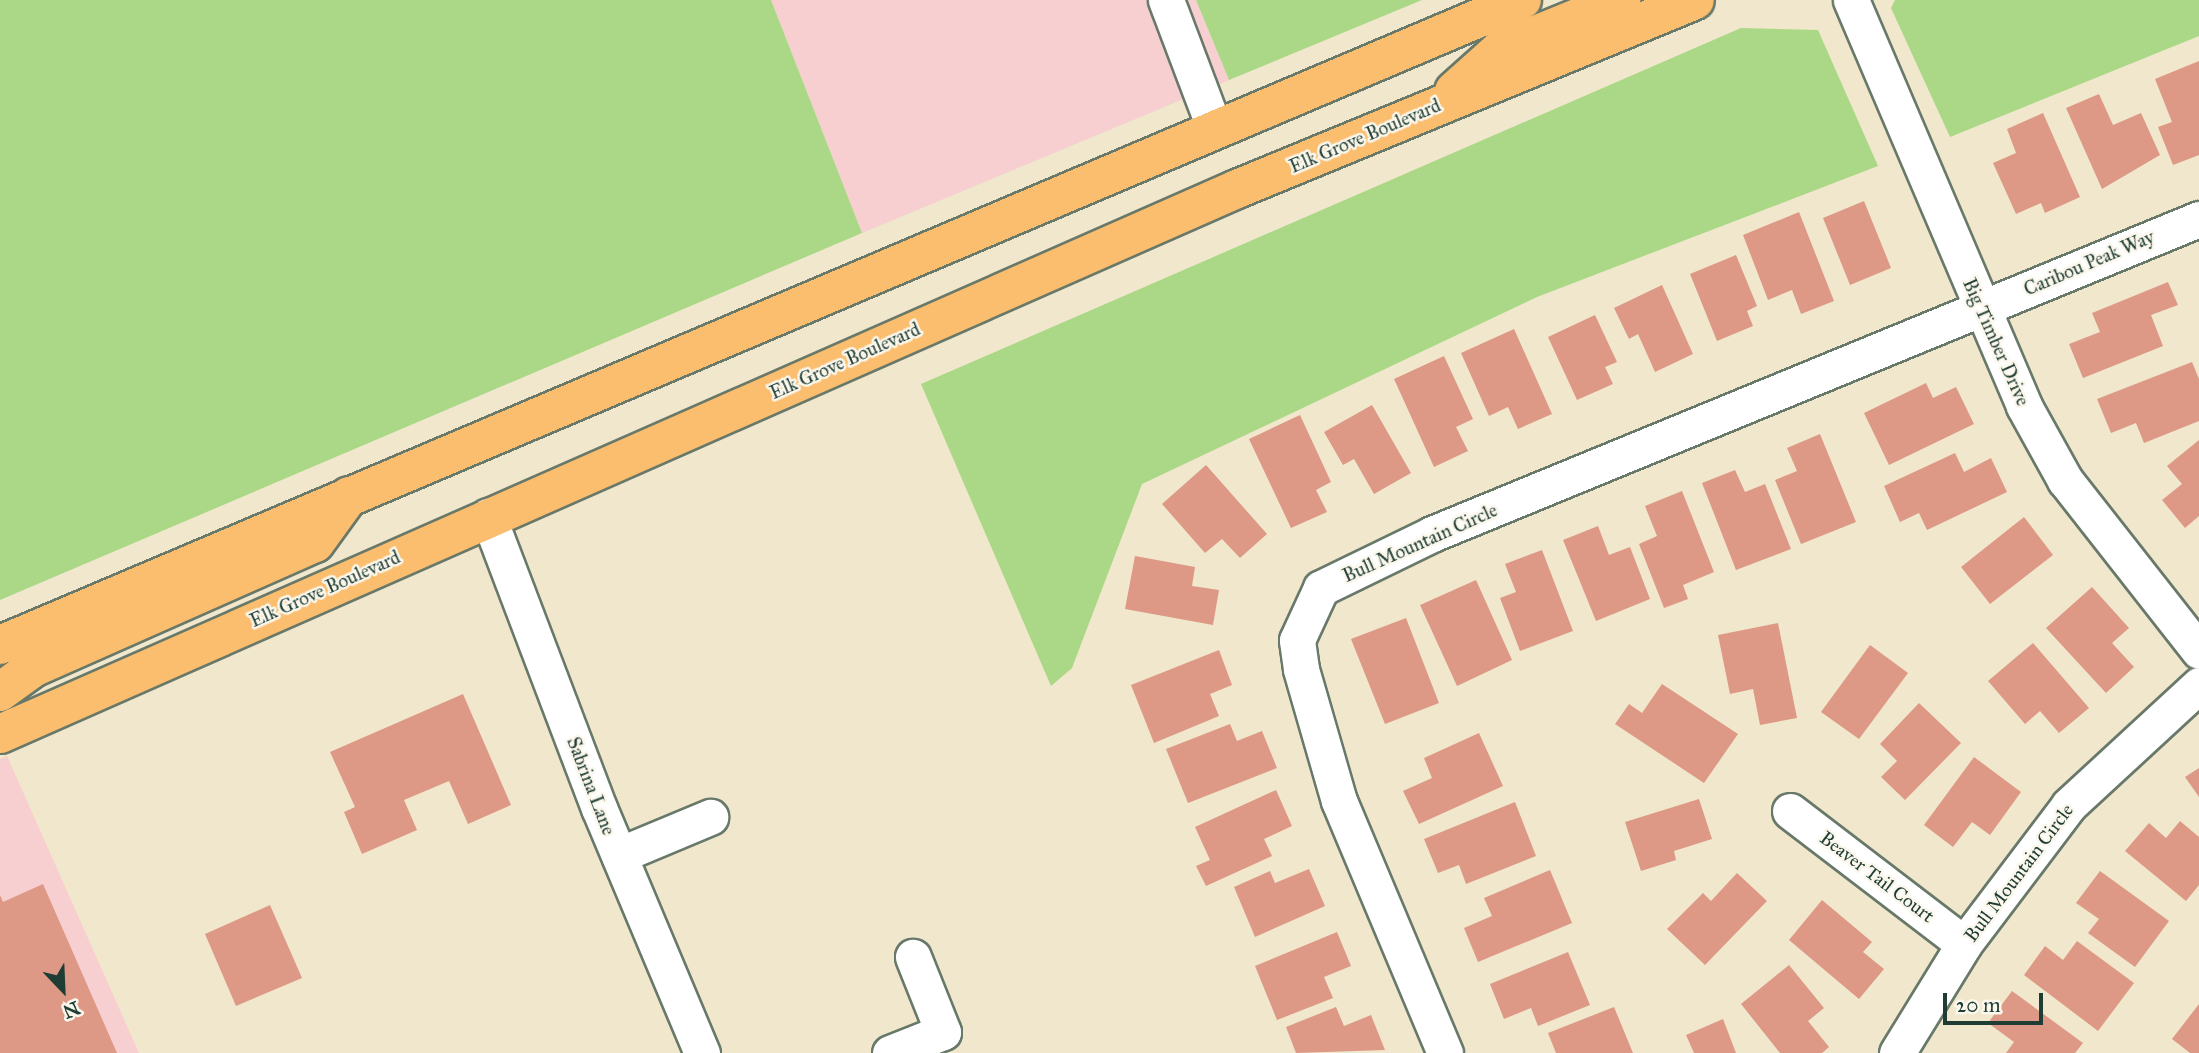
<!DOCTYPE html>
<html>
<head>
<meta charset="utf-8">
<style>
  body { margin:0 }
  #map { position:relative; width:2199px; height:1053px; overflow:hidden; background:#f0e7cc; font-family:"IM FELL Great Primer",serif }
  div>[style] { position:absolute }
  .built>* { inset:0; background:#f7cfd1 }
  .green>* { inset:0; background:#aad886 }
  .building>* { inset:0; background:#dd9985 }
  .roads { filter:drop-shadow(2px 0 #687869) drop-shadow(-2px 0 #687869) drop-shadow(0 2px #687869) drop-shadow(0 -2px #687869) }
  .minor>* { height:35px; margin:-17.5px; padding:0 17.5px; transform-origin:17.5px; border-radius:17.5px; background:#fff }
  .major>* { height:38px; margin:-19px; padding:0 19px; transform-origin:19px; border-radius:19px; background:#fbbd6e }
  span { translate:-50% -50%; white-space:nowrap; text-align:center; line-height:1.15; -webkit-text-stroke:5px #fbf7ec; paint-order:stroke }
  .street-label { font-size:19px; color:#1f3d34 }
  .north { position:absolute; left:28px; top:955px; width:70px; height:70px; -webkit-text-stroke:5px #fbf7ec; paint-order:stroke; rotate:157deg; font-size:19px; font-weight:700; line-height:28px; text-align:center; color:#1f3d34 }
  .north::after { content:''; display:block; margin:auto; width:24px; height:32px; background:#1f3d34; clip-path:polygon(50% 0,100% 100%,50% 72%,0 100%) }
  .scale { position:absolute; left:1943px; top:993px; width:100px; height:32px; box-sizing:border-box; border:4px solid #1f3d34; border-top:0; padding-left:9px; font-size:21px; line-height:24px; white-space:nowrap; color:#1f3d34; -webkit-text-stroke:5px #fbf7ec; paint-order:stroke }
</style>
</head>
<body>
<div id="map">
  <div class="built">
    <i style="clip-path:polygon(771px 0,1196px 0,1229px 80px,862px 233px)"></i>
    <i style="clip-path:polygon(7px 756px,139px 1053px,0 1053px,0 759px)"></i>
  </div>
  <div class="green">
    <i style="clip-path:polygon(0 0,771px 0,862px 233px,0 600px)"></i>
    <i style="clip-path:polygon(1196px 0,1422px 0,1229px 80px)"></i>
    <i style="clip-path:polygon(1895px 0,2199px 0,2199px 36px,1950px 137px,1891px 8px)"></i>
    <i style="clip-path:polygon(1741px 28px,1818px 30px,1878px 166px,1537px 297px,1142px 484px,1072px 668px,1051px 686px,921px 384px)"></i>
  </div>
  <div class="building">
    <i style="clip-path:polygon(2199px 61px,2199px 155px,2173px 165px,2158px 127px,2172px 122px,2155px 79px)"></i>
    <i style="clip-path:polygon(2099px 94px,2113px 125px,2141px 113px,2160px 155px,2102px 189px,2066px 108px)"></i>
    <i style="clip-path:polygon(2043px 113px,2080px 197px,2045px 213px,2041px 203px,2016px 214px,1993px 163px,2016px 153px,2007px 129px)"></i>
    <i style="clip-path:polygon(1864px 201px,1891px 268px,1850px 285px,1823px 218px)"></i>
    <i style="clip-path:polygon(1799px 212px,1834px 301px,1801px 314px,1792px 290px,1768px 300px,1743px 235px)"></i>
    <i style="clip-path:polygon(1736px 255px,1757px 306px,1747px 311px,1753px 326px,1717px 341px,1690px 274px)"></i>
    <i style="clip-path:polygon(2168px 282px,2178px 305px,2151px 315px,2163px 346px,2083px 378px,2069px 344px,2100px 332px,2092px 313px)"></i>
    <i style="clip-path:polygon(1662px 285px,1693px 354px,1655px 372px,1638px 334px,1629px 339px,1614px 308px)"></i>
    <i style="clip-path:polygon(1595px 315px,1617px 362px,1605px 367px,1613px 384px,1577px 400px,1548px 337px)"></i>
    <i style="clip-path:polygon(1514px 329px,1552px 414px,1518px 429px,1508px 407px,1489px 416px,1461px 353px)"></i>
    <i style="clip-path:polygon(1444px 356px,1473px 419px,1456px 427px,1468px 451px,1434px 467px,1394px 379px)"></i>
    <i style="clip-path:polygon(2192px 362px,2199px 379px,2199px 421px,2144px 443px,2136px 423px,2111px 433px,2097px 399px)"></i>
    <i style="clip-path:polygon(1926px 383px,1933px 398px,1956px 387px,1974px 424px,1889px 465px,1864px 413px)"></i>
    <i style="clip-path:polygon(1372px 405px,1411px 473px,1374px 494px,1354px 459px,1343px 465px,1324px 432px)"></i>
    <i style="clip-path:polygon(1300px 415px,1331px 482px,1316px 490px,1327px 512px,1291px 528px,1249px 439px)"></i>
    <i style="clip-path:polygon(1820px 434px,1856px 522px,1801px 544px,1775px 480px,1797px 471px,1787px 448px)"></i>
    <i style="clip-path:polygon(2199px 440px,2199px 516px,2185px 528px,2162px 500px,2182px 484px,2167px 466px)"></i>
    <i style="clip-path:polygon(1955px 453px,1964px 472px,1991px 458px,2007px 492px,1927px 530px,1919px 513px,1900px 522px,1884px 486px)"></i>
    <i style="clip-path:polygon(1206px 465px,1267px 534px,1240px 558px,1222px 539px,1205px 553px,1162px 504px)"></i>
    <i style="clip-path:polygon(1735px 470px,1745px 492px,1765px 484px,1791px 549px,1736px 570px,1702px 483px)"></i>
    <i style="clip-path:polygon(1682px 491px,1714px 572px,1683px 585px,1688px 599px,1664px 608px,1639px 544px,1657px 536px,1645px 506px)"></i>
    <i style="clip-path:polygon(2024px 517px,2053px 555px,1990px 604px,1961px 567px)"></i>
    <i style="clip-path:polygon(1598px 526px,1609px 555px,1630px 547px,1650px 599px,1596px 621px,1563px 540px)"></i>
    <i style="clip-path:polygon(1542px 550px,1573px 631px,1520px 651px,1500px 598px,1516px 592px,1505px 564px)"></i>
    <i style="clip-path:polygon(1135px 556px,1195px 567px,1192px 586px,1219px 590px,1213px 625px,1125px 609px)"></i>
    <i style="clip-path:polygon(1476px 580px,1512px 660px,1457px 686px,1420px 605px)"></i>
    <i style="clip-path:polygon(2092px 587px,2129px 628px,2112px 643px,2134px 667px,2106px 693px,2046px 628px)"></i>
    <i style="clip-path:polygon(1406px 618px,1439px 703px,1385px 724px,1351px 639px)"></i>
    <i style="clip-path:polygon(1778px 623px,1797px 718px,1760px 725px,1753px 689px,1730px 694px,1718px 635px)"></i>
    <i style="clip-path:polygon(2033px 643px,2089px 708px,2059px 733px,2040px 711px,2025px 724px,1988px 681px)"></i>
    <i style="clip-path:polygon(1870px 645px,1908px 673px,1859px 739px,1821px 712px)"></i>
    <i style="clip-path:polygon(1219px 650px,1232px 685px,1210px 694px,1219px 716px,1154px 743px,1131px 685px)"></i>
    <i style="clip-path:polygon(1662px 684px,1738px 734px,1704px 783px,1615px 724px,1629px 704px,1642px 713px)"></i>
    <i style="clip-path:polygon(463px 694px,511px 805px,468px 824px,449px 781px,404px 800px,417px 830px,362px 854px,344px 812px,355px 807px,330px 752px)"></i>
    <i style="clip-path:polygon(1919px 703px,1961px 743px,1905px 800px,1881px 777px,1897px 761px,1880px 744px)"></i>
    <i style="clip-path:polygon(1230px 724px,1237px 741px,1262px 731px,1277px 768px,1188px 803px,1166px 749px)"></i>
    <i style="clip-path:polygon(1479px 733px,1503px 786px,1419px 824px,1403px 791px,1432px 778px,1424px 758px)"></i>
    <i style="clip-path:polygon(1974px 757px,2021px 792px,1990px 835px,1972px 822px,1953px 847px,1924px 825px)"></i>
    <i style="clip-path:polygon(2199px 768px,2199px 797px,2185px 777px)"></i>
    <i style="clip-path:polygon(1276px 790px,1292px 826px,1264px 839px,1272px 856px,1206px 886px,1196px 866px,1210px 860px,1195px 827px)"></i>
    <i style="clip-path:polygon(1699px 799px,1712px 839px,1674px 851px,1676px 860px,1641px 871px,1625px 822px)"></i>
    <i style="clip-path:polygon(1515px 802px,1536px 856px,1466px 884px,1459px 865px,1438px 873px,1424px 839px)"></i>
    <i style="clip-path:polygon(2180px 821px,2199px 837px,2199px 885px,2186px 901px,2125px 851px,2149px 823px,2166px 838px)"></i>
    <i style="clip-path:polygon(1309px 869px,1325px 906px,1255px 937px,1234px 887px,1270px 871px,1275px 883px)"></i>
    <i style="clip-path:polygon(1550px 870px,1572px 923px,1478px 962px,1464px 928px,1492px 916px,1484px 898px)"></i>
    <i style="clip-path:polygon(2100px 871px,2169px 921px,2135px 967px,2088px 933px,2099px 919px,2076px 903px)"></i>
    <i style="clip-path:polygon(1737px 873px,1767px 901px,1705px 965px,1667px 929px,1703px 893px,1711px 901px)"></i>
    <i style="clip-path:polygon(43px 884px,117px 1053px,0 1053px,0 895px,3px 902px)"></i>
    <i style="clip-path:polygon(1822px 900px,1872px 942px,1863px 952px,1884px 969px,1859px 999px,1789px 940px)"></i>
    <i style="clip-path:polygon(270px 905px,302px 978px,236px 1006px,205px 934px)"></i>
    <i style="clip-path:polygon(1337px 932px,1351px 966px,1324px 977px,1333px 998px,1277px 1020px,1255px 966px)"></i>
    <i style="clip-path:polygon(2077px 941px,2134px 983px,2098px 1031px,2024px 975px,2045px 946px,2063px 960px)"></i>
    <i style="clip-path:polygon(1568px 952px,1590px 1005px,1538px 1026px,1531px 1008px,1504px 1019px,1490px 984px)"></i>
    <i style="clip-path:polygon(1789px 965px,1824px 1008px,1808px 1021px,1829px 1047px,1822px 1053px,1780px 1053px,1741px 1004px)"></i>
    <i style="clip-path:polygon(2012px 991px,2083px 1043px,2075px 1053px,2006px 1053px,2014px 1042px,1988px 1023px)"></i>
    <i style="clip-path:polygon(2199px 1004px,2199px 1053px,2190px 1053px,2172px 1039px)"></i>
    <i style="clip-path:polygon(1336px 1007px,1344px 1026px,1371px 1015px,1385px 1050px,1296px 1053px,1286px 1027px)"></i>
    <i style="clip-path:polygon(1614px 1007px,1633px 1053px,1556px 1053px,1548px 1033px)"></i>
    <i style="clip-path:polygon(1723px 1019px,1736px 1053px,1694px 1053px,1686px 1035px)"></i>
  </div>
  <div class="roads">
    <div class="minor">
      <i style="left:1166px;top:0;width:136px;rotate:69.3deg"></i>
      <i style="left:1851px;top:0;width:441px;rotate:66.9deg"></i>
      <i style="left:2024px;top:406px;width:85px;rotate:61deg"></i>
      <i style="left:2065px;top:480px;width:217px;rotate:51.9deg"></i>
      <i style="left:488px;top:516px;width:312px;rotate:69.2deg"></i>
      <i style="left:599px;top:808px;width:266px;rotate:67.2deg"></i>
      <i style="left:1790px;top:811px;width:219px;rotate:37.4deg"></i>
      <i style="left:619px;top:855px;width:99px;rotate:-22.7deg"></i>
      <i style="left:890px;top:1053px;width:57px;rotate:-21.6deg"></i>
      <i style="left:943px;top:1032px;width:81px;rotate:-111.8deg"></i>
      <i style="left:1445px;top:1053px;width:273px;rotate:-112.8deg"></i>
      <i style="left:1339px;top:801px;width:137px;rotate:-106.1deg"></i>
      <i style="left:1301px;top:669px;width:29px;rotate:-98deg"></i>
      <i style="left:1297px;top:640px;width:57px;rotate:-65.2deg"></i>
      <i style="left:1321px;top:588px;width:123px;rotate:-25.9deg"></i>
      <i style="left:1432px;top:534px;width:829px;rotate:-22.33deg"></i>
      <i style="left:1897px;top:1053px;width:128px;rotate:-58.4deg"></i>
      <i style="left:1964px;top:944px;width:174px;rotate:-52.9deg"></i>
      <i style="left:2069px;top:805px;width:177px;rotate:-42.7deg"></i>
    </div>
    <div class="major">
      <i style="left:1454px;top:91px;width:63px;rotate:-41.8deg"></i>
      <i style="left:1501px;top:49px;width:130px;rotate:-22.2deg"></i>
      <i style="left:0;top:645px;width:1653px;rotate:-22.97deg"></i>
      <i style="left:0;top:692px;width:41px;rotate:-36deg"></i>
      <i style="left:33px;top:668px;width:308px;rotate:-23.9deg"></i>
      <i style="left:315px;top:543px;width:58px;rotate:-54.1deg"></i>
      <i style="left:0;top:734px;width:1352px;rotate:-23.78deg"></i>
      <i style="left:1237px;top:189px;width:495px;rotate:-22.4deg"></i>
    </div>
  </div>
  <div class="street-label">
    <span style="left:1365px;top:136px;rotate:-23deg">Elk Grove Boulevard</span>
    <span style="left:2089px;top:263px;rotate:-23deg">Caribou Peak Way</span>
    <span style="left:1996px;top:342px;rotate:66deg">Big Timber Drive</span>
    <span style="left:845px;top:361px;rotate:-24deg">Elk Grove Boulevard</span>
    <span style="left:1420px;top:543px;rotate:-24deg">Bull Mountain Circle</span>
    <span style="left:325px;top:589px;rotate:-24deg">Elk Grove Boulevard</span>
    <span style="left:591px;top:786px;rotate:69deg">Sabrina Lane</span>
    <span style="left:2019px;top:873px;rotate:-53deg">Bull Mountain Circle</span>
    <span style="left:1877px;top:877px;rotate:37deg">Beaver Tail Court</span>
  </div>
  <div class="north">N</div>
  <div class="scale">20 m</div>
</div>
</body>
</html>
